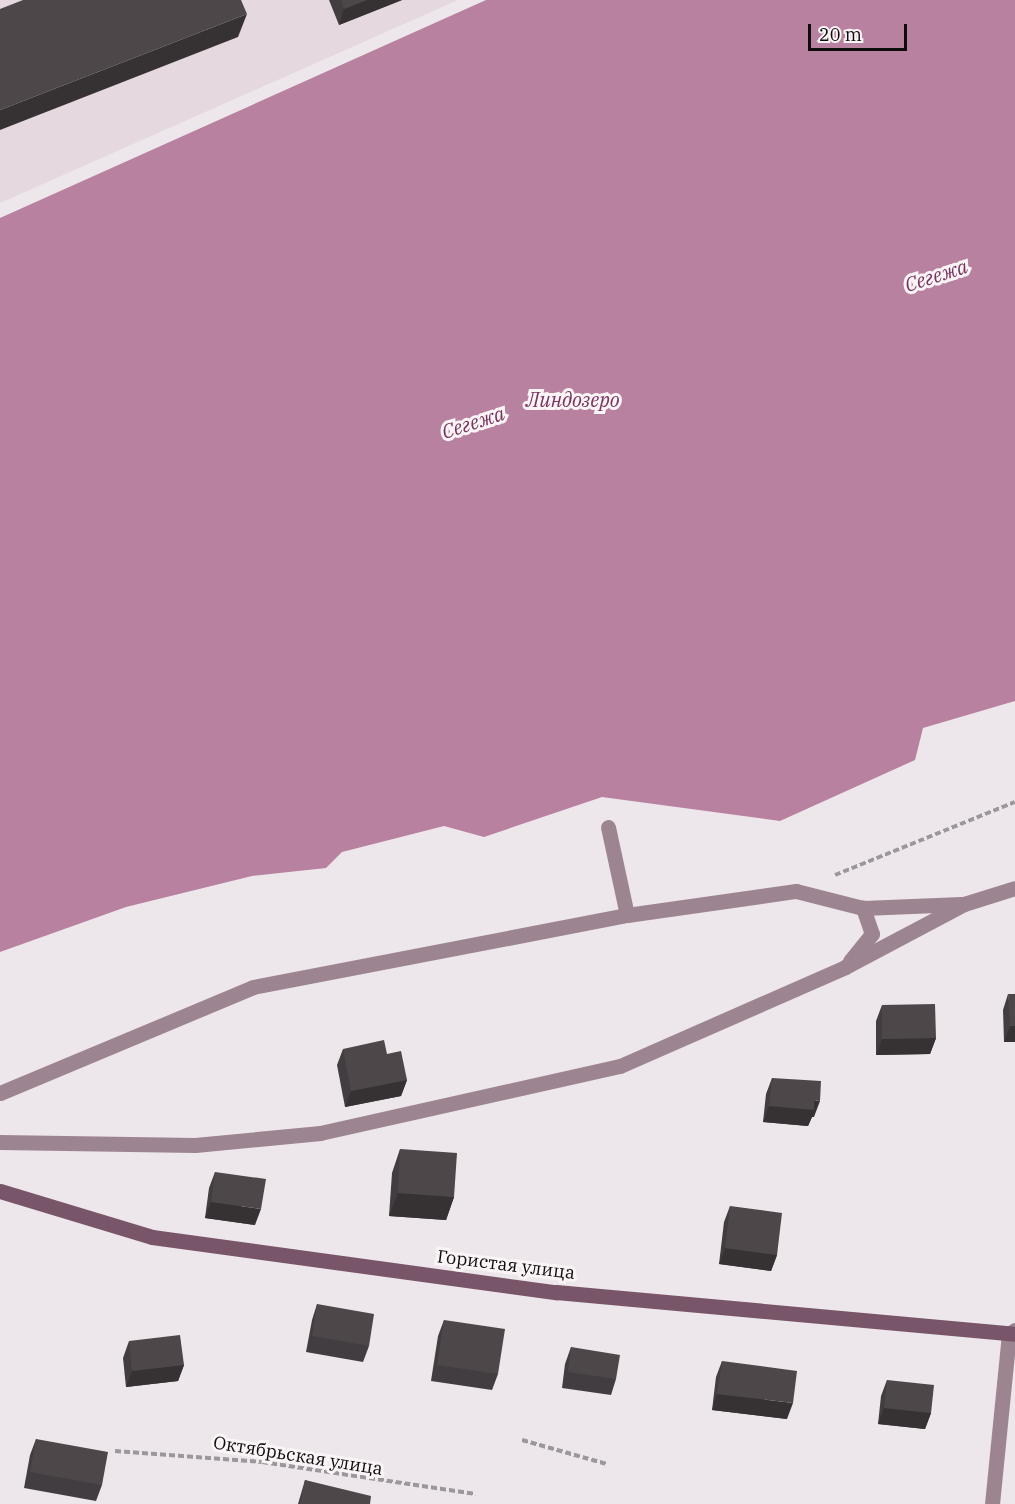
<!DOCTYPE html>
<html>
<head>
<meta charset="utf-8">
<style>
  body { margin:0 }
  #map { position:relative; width:1015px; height:1504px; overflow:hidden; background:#ede6ea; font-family:"IBM Plex Serif",serif }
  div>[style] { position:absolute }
  .built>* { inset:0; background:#e6d8df }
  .water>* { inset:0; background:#b981a0 }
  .path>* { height:4px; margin-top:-2px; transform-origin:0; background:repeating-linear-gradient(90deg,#9c979a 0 6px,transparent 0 9px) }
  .lane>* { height:15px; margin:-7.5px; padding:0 7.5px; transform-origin:7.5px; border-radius:7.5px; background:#9d8491 }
  .street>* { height:15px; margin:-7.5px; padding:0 7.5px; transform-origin:7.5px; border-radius:7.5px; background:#9d8491 }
  .secondary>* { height:15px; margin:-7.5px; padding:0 7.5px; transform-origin:7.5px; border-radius:7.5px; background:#785568 }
  .wall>* { inset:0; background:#423d40 }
  .shaded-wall>* { inset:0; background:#363234 }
  .building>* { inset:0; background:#4d474a }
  span { translate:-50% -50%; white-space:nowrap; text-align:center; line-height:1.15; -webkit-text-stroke:6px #faf4f7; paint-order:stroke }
  .street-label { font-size:18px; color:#0d0b0c }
  .water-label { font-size:20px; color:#79345e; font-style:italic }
  .scale { position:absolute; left:808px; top:24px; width:99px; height:27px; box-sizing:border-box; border:3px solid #0d0b0c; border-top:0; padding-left:8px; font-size:18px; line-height:21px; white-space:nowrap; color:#0d0b0c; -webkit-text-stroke:4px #faf4f7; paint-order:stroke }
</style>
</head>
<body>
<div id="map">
  <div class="built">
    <i style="clip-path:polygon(0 0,458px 0,0 203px)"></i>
  </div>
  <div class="water">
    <i style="clip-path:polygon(486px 0,1015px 0,1015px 701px,923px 728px,915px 760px,780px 821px,602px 797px,484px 837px,444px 826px,342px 852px,326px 868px,252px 876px,126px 907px,0 952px,0 218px)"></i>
  </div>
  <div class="path">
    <i style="left:835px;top:875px;width:194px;rotate:-22.1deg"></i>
    <i style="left:522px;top:1440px;width:88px;rotate:15.8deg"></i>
    <i style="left:115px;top:1451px;width:147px;rotate:4.3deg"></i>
    <i style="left:262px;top:1462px;width:216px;rotate:8.5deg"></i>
  </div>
  <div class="lane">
    <i style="left:608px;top:827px;width:90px;rotate:77.8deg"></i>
    <i style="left:850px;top:961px;width:35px;rotate:-51deg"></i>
    <i style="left:872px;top:934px;width:28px;rotate:-109deg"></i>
    <i style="left:0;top:1093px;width:274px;rotate:-22.7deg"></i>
    <i style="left:253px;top:987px;width:381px;rotate:-10.9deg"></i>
    <i style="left:627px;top:915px;width:171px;rotate:-8.1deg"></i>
    <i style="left:796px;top:891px;width:69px;rotate:14.2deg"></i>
    <i style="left:863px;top:908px;width:98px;rotate:-2.3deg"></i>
    <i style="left:0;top:1142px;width:195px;rotate:0.9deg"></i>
    <i style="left:195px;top:1145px;width:126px;rotate:-5.5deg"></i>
    <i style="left:320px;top:1133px;width:307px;rotate:-12.6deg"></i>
    <i style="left:620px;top:1066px;width:246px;rotate:-23.7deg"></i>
    <i style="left:845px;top:967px;width:135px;rotate:-27.9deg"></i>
    <i style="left:964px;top:904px;width:53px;rotate:-17.4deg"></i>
  </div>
  <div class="street">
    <i style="left:992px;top:1504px;width:171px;rotate:-84.3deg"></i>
    <i style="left:1009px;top:1334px;width:7px;rotate:-34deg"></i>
  </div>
  <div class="secondary">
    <i style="left:0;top:1191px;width:159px;rotate:16.8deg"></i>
    <i style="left:152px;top:1237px;width:408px;rotate:7.8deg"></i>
    <i style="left:556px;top:1292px;width:461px;rotate:5.2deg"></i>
  </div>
  <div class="wall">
    <i style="clip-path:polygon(329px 0,402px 0,339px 25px)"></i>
    <i style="clip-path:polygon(1008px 994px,1015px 1042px,1004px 1042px,1003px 1010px)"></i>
    <i style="clip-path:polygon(882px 1005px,936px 1038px,930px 1054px,876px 1055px,876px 1021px)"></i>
    <i style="clip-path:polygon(343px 1049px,387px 1054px,407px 1080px,401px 1096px,345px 1107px,337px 1065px)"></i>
    <i style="clip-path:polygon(772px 1078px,814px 1117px,812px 1117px,808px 1126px,763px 1122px,766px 1094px)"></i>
    <i style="clip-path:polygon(400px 1149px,454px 1197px,446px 1220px,389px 1216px,392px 1173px)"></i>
    <i style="clip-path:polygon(215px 1172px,255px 1225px,205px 1218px,209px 1188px)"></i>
    <i style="clip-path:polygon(730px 1206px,777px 1255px,771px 1271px,719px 1264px,724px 1222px)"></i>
    <i style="clip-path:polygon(317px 1304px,369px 1346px,363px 1362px,306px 1352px,312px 1320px)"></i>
    <i style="clip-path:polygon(444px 1320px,498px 1374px,492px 1390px,431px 1381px,438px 1336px)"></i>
    <i style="clip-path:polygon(129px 1341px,184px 1365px,178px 1381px,126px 1387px,123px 1358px)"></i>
    <i style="clip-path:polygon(571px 1347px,616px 1379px,611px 1395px,562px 1388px,565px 1364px)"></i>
    <i style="clip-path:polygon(722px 1361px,787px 1419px,712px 1410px,716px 1377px)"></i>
    <i style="clip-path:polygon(887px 1380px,931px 1413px,925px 1429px,878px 1424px,881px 1396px)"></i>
    <i style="clip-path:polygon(36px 1439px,102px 1485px,96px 1501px,24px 1488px,30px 1455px)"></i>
    <i style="clip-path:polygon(305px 1480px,370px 1504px,298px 1504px)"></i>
  </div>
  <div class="shaded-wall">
    <i style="clip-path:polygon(367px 0,402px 0,339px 25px,344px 9px)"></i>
    <i style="clip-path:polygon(247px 14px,238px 37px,0 130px,0 110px)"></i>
    <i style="clip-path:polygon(1010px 1026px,1015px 1026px,1015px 1042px,1004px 1042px)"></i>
    <i style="clip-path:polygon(936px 1038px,930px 1054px,876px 1055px,882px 1039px)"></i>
    <i style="clip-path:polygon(407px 1080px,401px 1096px,345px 1107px,351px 1091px)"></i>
    <i style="clip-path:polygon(814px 1100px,820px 1101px,814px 1117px,812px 1117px,808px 1126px,763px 1122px,769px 1106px)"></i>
    <i style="clip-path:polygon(398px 1193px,454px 1197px,446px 1220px,389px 1216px)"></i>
    <i style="clip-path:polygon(211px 1202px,261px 1209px,255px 1225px,205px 1218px)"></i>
    <i style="clip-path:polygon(725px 1248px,777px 1255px,771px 1271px,719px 1264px)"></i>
    <i style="clip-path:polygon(184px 1365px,178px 1381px,126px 1387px,132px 1371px)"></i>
    <i style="clip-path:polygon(717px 1394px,793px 1403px,787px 1419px,712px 1410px)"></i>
    <i style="clip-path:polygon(884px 1408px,931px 1413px,925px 1429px,878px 1424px)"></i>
  </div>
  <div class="building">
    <i style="clip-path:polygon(23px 0,241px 0,247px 14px,0 110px,0 9px)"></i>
    <i style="clip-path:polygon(341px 0,367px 0,344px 9px)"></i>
    <i style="clip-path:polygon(1008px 994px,1015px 994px,1015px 1026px,1010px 1026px)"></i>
    <i style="clip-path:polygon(935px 1004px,936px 1038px,882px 1039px,882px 1005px)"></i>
    <i style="clip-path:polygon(384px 1040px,387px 1054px,401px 1051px,407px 1080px,351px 1091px,343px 1049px)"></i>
    <i style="clip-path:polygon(772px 1078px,821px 1081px,820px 1101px,814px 1100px,814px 1110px,769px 1106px)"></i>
    <i style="clip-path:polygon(400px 1149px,457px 1153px,454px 1197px,398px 1193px)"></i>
    <i style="clip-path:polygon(215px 1172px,266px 1179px,261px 1209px,211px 1202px)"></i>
    <i style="clip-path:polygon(730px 1206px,782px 1213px,777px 1255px,725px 1248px)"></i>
    <i style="clip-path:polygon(317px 1304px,374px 1314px,369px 1346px,312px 1336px)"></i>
    <i style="clip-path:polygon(444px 1320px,505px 1329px,498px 1374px,437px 1365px)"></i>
    <i style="clip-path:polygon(180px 1335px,184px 1365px,132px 1371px,129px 1341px)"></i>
    <i style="clip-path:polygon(571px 1347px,620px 1355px,616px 1379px,568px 1372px)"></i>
    <i style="clip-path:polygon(722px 1361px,797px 1371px,793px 1403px,717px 1394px)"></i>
    <i style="clip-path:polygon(887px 1380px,934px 1385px,931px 1413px,884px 1408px)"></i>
    <i style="clip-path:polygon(36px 1439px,108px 1452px,102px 1485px,30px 1472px)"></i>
    <i style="clip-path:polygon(305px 1480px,371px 1496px,370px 1504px,300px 1504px)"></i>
  </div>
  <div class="street-label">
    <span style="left:506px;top:1265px;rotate:7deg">Гористая улица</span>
    <span style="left:298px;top:1456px;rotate:9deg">Октябрьская улица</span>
  </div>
  <div class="water-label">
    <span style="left:936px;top:275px;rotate:-18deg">Сегежа</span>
    <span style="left:573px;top:399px">Линдозеро</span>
    <span style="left:473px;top:422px;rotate:-18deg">Сегежа</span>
  </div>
  <div class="scale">20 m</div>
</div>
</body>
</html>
